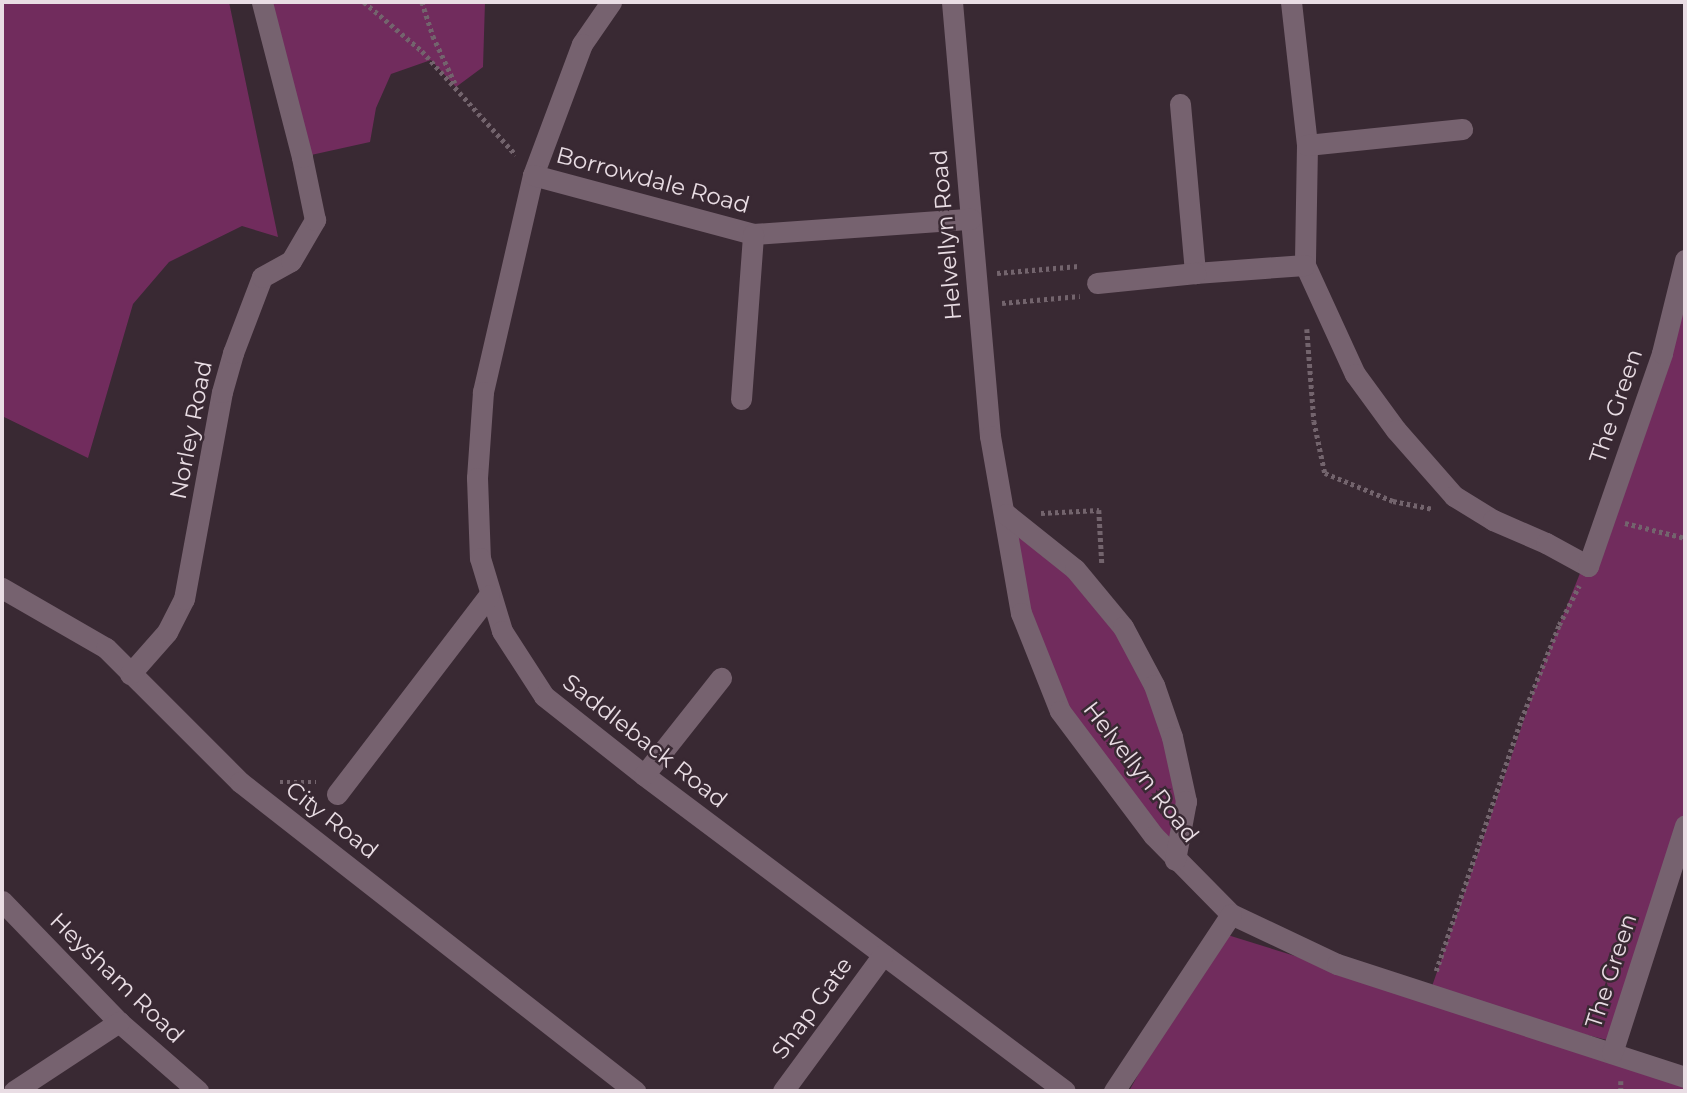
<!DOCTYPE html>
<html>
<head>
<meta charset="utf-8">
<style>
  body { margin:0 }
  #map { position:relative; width:1687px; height:1093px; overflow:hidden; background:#392933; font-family:Montserrat,sans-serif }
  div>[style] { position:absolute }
  .green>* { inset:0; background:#712c5d }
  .path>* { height:4.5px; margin-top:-2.25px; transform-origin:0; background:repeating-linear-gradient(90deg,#73646d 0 3.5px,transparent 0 7px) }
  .minor>* { height:21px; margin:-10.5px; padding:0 10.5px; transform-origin:10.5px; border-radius:10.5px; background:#76626f }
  span { translate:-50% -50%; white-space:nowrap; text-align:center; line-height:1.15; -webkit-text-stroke:5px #392933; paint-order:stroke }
  .street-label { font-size:23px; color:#e9dde4 }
  .frame { position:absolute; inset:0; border:4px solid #e9dde4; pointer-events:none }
</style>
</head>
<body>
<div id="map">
  <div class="green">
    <i style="clip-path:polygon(2px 2px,229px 2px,278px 237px,242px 226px,169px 262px,133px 304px,88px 458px,2px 416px)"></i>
    <i style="clip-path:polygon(262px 2px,485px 2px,483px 67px,456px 87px,431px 60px,391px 74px,376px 108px,370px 142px,302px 157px)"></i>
    <i style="clip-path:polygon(1685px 251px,1685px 821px,1615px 1042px,1429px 995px,1539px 676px,1626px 458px)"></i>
    <i style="clip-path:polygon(1006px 514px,1105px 605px,1158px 696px,1186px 801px,1175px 860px,1079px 739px,1025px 623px)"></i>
    <i style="clip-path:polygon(1218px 932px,1685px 1077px,1685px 1091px,1129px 1091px)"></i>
  </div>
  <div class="path">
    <i style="left:364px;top:2px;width:76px;rotate:40.2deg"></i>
    <i style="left:422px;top:51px;width:140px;rotate:47.9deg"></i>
    <i style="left:422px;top:2px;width:36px;rotate:72deg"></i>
    <i style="left:433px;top:36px;width:52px;rotate:64.9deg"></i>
    <i style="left:997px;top:273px;width:82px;rotate:-4.9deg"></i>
    <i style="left:1002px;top:303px;width:78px;rotate:-5.1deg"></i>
    <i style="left:1307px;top:329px;width:92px;rotate:85.6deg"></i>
    <i style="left:1314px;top:421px;width:53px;rotate:78.1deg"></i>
    <i style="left:1325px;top:473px;width:74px;rotate:22.4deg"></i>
    <i style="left:1393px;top:501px;width:41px;rotate:11.3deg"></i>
    <i style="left:1041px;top:513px;width:58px;rotate:-3deg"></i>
    <i style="left:1099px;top:510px;width:53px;rotate:86.8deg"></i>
    <i style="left:1625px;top:523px;width:62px;rotate:14deg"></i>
    <i style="left:280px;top:782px;width:36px"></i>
    <i style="left:1436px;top:971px;width:265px;rotate:-71.3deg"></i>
    <i style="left:1521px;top:720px;width:102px;rotate:-68.2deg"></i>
    <i style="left:1559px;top:625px;width:44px;rotate:-62.9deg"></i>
    <i style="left:1621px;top:1081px;width:10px;rotate:90deg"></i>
  </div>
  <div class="minor">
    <i style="left:611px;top:2px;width:51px;rotate:124.6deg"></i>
    <i style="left:582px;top:44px;width:140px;rotate:110.5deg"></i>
    <i style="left:533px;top:175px;width:223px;rotate:103deg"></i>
    <i style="left:483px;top:392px;width:86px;rotate:94deg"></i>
    <i style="left:477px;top:478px;width:80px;rotate:87.9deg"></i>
    <i style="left:480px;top:558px;width:76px;rotate:73.2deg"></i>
    <i style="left:502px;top:631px;width:77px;rotate:57.1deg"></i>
    <i style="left:544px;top:696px;width:127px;rotate:38.3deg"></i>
    <i style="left:644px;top:775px;width:526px;rotate:36.89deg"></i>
    <i style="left:952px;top:2px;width:436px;rotate:85deg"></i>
    <i style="left:990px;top:436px;width:180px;rotate:80.1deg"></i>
    <i style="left:1021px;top:613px;width:105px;rotate:68.3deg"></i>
    <i style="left:1060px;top:711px;width:156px;rotate:53.1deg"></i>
    <i style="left:1154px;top:836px;width:110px;rotate:45.4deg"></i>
    <i style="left:1231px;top:914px;width:117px;rotate:25.3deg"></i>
    <i style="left:1337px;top:964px;width:366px;rotate:18deg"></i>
    <i style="left:1291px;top:2px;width:144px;rotate:83.6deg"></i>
    <i style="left:1307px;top:145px;width:120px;rotate:91deg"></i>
    <i style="left:1305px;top:265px;width:120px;rotate:65.4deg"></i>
    <i style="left:1355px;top:374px;width:69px;rotate:53.8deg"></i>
    <i style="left:1396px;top:430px;width:88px;rotate:48.7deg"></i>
    <i style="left:1454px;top:496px;width:46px;rotate:31.6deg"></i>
    <i style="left:1493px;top:520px;width:58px;rotate:23.5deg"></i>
    <i style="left:1546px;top:543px;width:48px;rotate:28.7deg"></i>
    <i style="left:1588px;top:566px;width:225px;rotate:-70.8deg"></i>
    <i style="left:1662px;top:353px;width:96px;rotate:-76.1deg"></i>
    <i style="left:1180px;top:104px;width:170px;rotate:84.9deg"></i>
    <i style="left:1195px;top:273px;width:110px;rotate:-4.2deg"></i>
    <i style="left:1307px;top:145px;width:156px;rotate:-5.9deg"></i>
    <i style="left:533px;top:175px;width:228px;rotate:15deg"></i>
    <i style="left:753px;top:234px;width:218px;rotate:-4deg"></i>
    <i style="left:1097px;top:283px;width:99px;rotate:-5.8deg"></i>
    <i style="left:741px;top:399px;width:165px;rotate:-85.8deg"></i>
    <i style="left:1006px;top:514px;width:88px;rotate:38.6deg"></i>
    <i style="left:1075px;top:569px;width:75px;rotate:50.4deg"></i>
    <i style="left:1123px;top:627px;width:66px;rotate:61.9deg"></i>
    <i style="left:1154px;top:685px;width:55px;rotate:70.9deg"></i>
    <i style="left:1172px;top:737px;width:66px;rotate:77.7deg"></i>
    <i style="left:1186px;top:801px;width:60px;rotate:100.6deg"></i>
    <i style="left:2px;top:588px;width:120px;rotate:30deg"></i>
    <i style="left:106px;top:648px;width:190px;rotate:45deg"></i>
    <i style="left:240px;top:782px;width:502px;rotate:38.04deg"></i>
    <i style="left:130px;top:674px;width:56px;rotate:-48.6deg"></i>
    <i style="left:167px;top:632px;width:37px;rotate:-63deg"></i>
    <i style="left:184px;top:599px;width:210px;rotate:-79.6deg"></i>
    <i style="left:222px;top:392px;width:41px;rotate:-74.2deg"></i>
    <i style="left:233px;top:353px;width:81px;rotate:-69.1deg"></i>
    <i style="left:262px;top:277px;width:33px;rotate:-29deg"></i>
    <i style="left:291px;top:261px;width:48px;rotate:-59.7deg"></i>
    <i style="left:315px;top:220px;width:64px;rotate:-101.7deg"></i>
    <i style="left:302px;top:157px;width:160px;rotate:-104.5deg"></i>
    <i style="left:644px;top:775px;width:124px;rotate:-51.6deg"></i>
    <i style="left:337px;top:794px;width:250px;rotate:-52.6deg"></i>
    <i style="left:2px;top:901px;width:168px;rotate:46deg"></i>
    <i style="left:119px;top:1022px;width:105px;rotate:41.1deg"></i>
    <i style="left:1612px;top:1053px;width:239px;rotate:-72.2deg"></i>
    <i style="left:14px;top:1091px;width:126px;rotate:-33.3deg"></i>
    <i style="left:783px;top:1091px;width:169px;rotate:-53.7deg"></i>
    <i style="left:1114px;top:1091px;width:212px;rotate:-56.5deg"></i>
  </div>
  <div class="street-label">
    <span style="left:653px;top:180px;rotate:15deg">Borrowdale Road</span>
    <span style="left:946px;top:235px;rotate:-95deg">Helvellyn Road</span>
    <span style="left:1616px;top:406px;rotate:-71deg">The Green</span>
    <span style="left:191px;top:430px;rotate:-79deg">Norley Road</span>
    <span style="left:645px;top:741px;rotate:38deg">Saddleback Road</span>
    <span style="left:1141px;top:772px;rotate:52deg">Helvellyn Road</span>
    <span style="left:332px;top:820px;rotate:38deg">City Road</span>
    <span style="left:1611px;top:971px;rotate:-72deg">The Green</span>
    <span style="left:117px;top:978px;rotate:44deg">Heysham Road</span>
    <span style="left:812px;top:1008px;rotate:-54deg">Shap Gate</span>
  </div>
  <div class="frame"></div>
</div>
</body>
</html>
